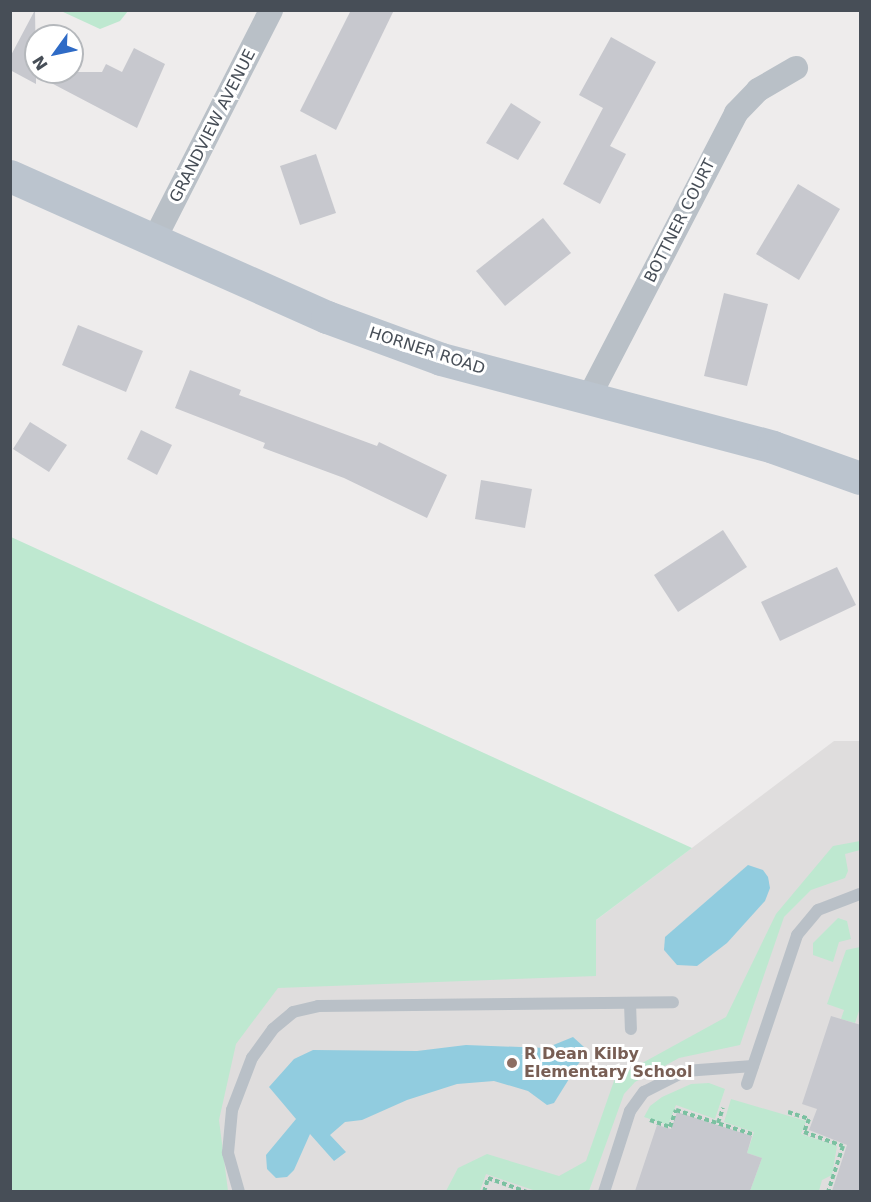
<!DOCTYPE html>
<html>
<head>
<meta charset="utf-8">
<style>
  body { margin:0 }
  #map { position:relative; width:871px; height:1202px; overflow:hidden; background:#eeecec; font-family:"DejaVu Sans",sans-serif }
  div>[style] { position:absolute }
  .education>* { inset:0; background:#dfdddd }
  .green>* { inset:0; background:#bee8d0 }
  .water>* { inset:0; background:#91ccdf }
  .building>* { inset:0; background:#c7c8ce }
  .path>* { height:4px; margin-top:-2px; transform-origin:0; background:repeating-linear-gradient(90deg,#7bc1a1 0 4.5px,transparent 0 7.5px) }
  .service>* { height:12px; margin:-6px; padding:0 6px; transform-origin:6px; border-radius:6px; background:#b9c0c7 }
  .minor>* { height:24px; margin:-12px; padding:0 12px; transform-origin:12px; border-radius:12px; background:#b9c0c7 }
  .secondary>* { height:33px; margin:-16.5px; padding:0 16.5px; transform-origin:16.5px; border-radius:16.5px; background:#bbc4ce }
  .dots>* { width:16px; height:16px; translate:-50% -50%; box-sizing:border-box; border:3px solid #fff; border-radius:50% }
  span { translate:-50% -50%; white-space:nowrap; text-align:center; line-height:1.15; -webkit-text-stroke:6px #fff; paint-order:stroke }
  .street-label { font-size:16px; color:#474e57 }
  .education-label { font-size:16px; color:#785e54; font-weight:700 }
  .left { translate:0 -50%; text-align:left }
  .frame { position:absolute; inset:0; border:12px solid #474e57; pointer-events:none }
  .north { position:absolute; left:24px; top:24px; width:60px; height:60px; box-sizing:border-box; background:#fff; border:2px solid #b5b8bc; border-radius:50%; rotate:237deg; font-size:16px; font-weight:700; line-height:24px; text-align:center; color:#474e57 }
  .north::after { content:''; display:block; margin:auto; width:21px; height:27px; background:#2f6bc6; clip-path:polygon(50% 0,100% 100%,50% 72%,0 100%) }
</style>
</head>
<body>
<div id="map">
  <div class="education">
    <i style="clip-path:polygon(834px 741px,860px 741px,860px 1191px,167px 1191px,162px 935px,596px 920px)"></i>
  </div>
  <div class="green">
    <i style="clip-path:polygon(61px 11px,128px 11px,120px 21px,100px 29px)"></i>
    <i style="clip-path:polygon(11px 537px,692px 848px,596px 920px,596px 976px,278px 988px,236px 1044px,219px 1120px,228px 1191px,11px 1191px)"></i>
    <i style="clip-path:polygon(860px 841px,860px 850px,845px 854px,848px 871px,845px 878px,811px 890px,784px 917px,740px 1045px,679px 1058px,635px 1082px,624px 1094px,589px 1191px,536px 1191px,486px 1174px,480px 1191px,446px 1191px,458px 1168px,487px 1154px,559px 1176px,586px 1161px,615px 1078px,726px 1017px,776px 914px,833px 846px)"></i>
    <i style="clip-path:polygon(838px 918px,847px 921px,851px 939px,839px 942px,833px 962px,813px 955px,813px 943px)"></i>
    <i style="clip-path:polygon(860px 947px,860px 1008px,855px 1023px,841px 1019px,844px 1010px,827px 1004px,846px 950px)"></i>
    <i style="clip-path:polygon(709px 1083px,725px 1089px,715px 1119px,676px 1105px,668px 1125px,644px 1117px,650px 1106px,662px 1097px,691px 1084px)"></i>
    <i style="clip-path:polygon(731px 1099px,806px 1121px,801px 1134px,837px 1146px,832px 1175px,822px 1180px,819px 1191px,750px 1191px,762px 1158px,747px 1153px,754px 1132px,724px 1122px)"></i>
  </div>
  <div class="water">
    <i style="clip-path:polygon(748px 865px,763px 870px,768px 877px,770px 888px,765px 901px,727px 943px,697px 966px,677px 965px,664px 950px,665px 937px)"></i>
    <i style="clip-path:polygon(573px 1037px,584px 1047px,584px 1055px,554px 1103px,547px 1105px,528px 1091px,494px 1081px,457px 1084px,407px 1100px,362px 1120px,345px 1122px,330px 1135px,346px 1152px,334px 1161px,310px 1134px,294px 1170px,287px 1177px,276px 1178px,267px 1169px,266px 1155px,296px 1119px,269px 1087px,294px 1059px,313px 1050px,417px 1051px,466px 1045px,546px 1048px)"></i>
  </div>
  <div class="building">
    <i style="clip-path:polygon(35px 10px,36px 72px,102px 72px,106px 64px,122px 72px,134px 48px,165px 64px,137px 128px,36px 75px,36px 84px,10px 70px,10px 57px)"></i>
    <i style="clip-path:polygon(351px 10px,394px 10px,336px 130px,300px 111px)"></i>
    <i style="clip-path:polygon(611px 37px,656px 62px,610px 146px,626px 154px,600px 204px,563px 184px,603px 108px,579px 95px)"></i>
    <i style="clip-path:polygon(511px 103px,541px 122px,518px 160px,486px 143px)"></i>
    <i style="clip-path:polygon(316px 154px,336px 213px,300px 225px,280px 166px)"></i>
    <i style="clip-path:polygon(798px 184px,840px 209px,799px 280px,756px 254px)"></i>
    <i style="clip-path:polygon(543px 218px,571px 253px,505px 306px,476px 271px)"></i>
    <i style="clip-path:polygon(724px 293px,768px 304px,747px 386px,704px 376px)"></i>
    <i style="clip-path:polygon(78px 325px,143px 351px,126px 392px,62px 365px)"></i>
    <i style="clip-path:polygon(190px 370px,241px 390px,239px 395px,377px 446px,379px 442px,447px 475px,427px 518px,344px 478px,263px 448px,265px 443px,175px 408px)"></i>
    <i style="clip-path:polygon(30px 422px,67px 445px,49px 472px,13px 449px)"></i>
    <i style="clip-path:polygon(141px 430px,172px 445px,157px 475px,127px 459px)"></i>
    <i style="clip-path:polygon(481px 480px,532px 489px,525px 528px,475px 519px)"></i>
    <i style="clip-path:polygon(723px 530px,747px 567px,678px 612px,654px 575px)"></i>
    <i style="clip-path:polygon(837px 567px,856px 605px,780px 641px,761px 602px)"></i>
    <i style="clip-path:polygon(831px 1016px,861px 1025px,861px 1191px,832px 1191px,847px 1145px,809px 1130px,817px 1109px,802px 1104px)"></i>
    <i style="clip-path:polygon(677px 1112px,752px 1136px,747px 1153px,762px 1158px,750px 1191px,635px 1191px,657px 1125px,671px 1129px)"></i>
  </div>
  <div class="path">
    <i style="left:788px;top:1112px;width:22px;rotate:18deg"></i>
    <i style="left:809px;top:1119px;width:14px;rotate:111deg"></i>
    <i style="left:804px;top:1132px;width:41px;rotate:19.7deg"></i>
    <i style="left:843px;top:1146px;width:48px;rotate:108.1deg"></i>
    <i style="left:650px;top:1120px;width:21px;rotate:19deg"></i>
    <i style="left:670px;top:1127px;width:18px;rotate:-71deg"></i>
    <i style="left:676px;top:1110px;width:80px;rotate:17.5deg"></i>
    <i style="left:718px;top:1123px;width:16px;rotate:-72deg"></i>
    <i style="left:484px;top:1192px;width:15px;rotate:-74deg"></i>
    <i style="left:488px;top:1178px;width:41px;rotate:19.7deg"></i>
  </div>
  <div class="service">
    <i style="left:630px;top:1003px;width:26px;rotate:88deg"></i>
    <i style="left:747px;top:1084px;width:157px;rotate:-71.4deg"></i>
    <i style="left:797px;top:935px;width:33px;rotate:-50deg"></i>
    <i style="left:818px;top:910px;width:45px;rotate:-20.9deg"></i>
    <i style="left:239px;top:1192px;width:41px;rotate:-105.8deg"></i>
    <i style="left:228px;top:1153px;width:43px;rotate:-84.7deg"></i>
    <i style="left:232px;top:1110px;width:56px;rotate:-69deg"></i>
    <i style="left:252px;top:1058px;width:36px;rotate:-54deg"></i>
    <i style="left:273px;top:1029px;width:26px;rotate:-40deg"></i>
    <i style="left:293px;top:1012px;width:26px;rotate:-13deg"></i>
    <i style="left:318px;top:1006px;width:355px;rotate:-0.6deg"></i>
    <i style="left:604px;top:1192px;width:85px;rotate:-72.2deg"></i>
    <i style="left:630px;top:1111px;width:24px;rotate:-54deg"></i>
    <i style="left:644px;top:1092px;width:46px;rotate:-27.1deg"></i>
    <i style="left:685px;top:1071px;width:68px;rotate:-4.2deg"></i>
  </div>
  <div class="minor">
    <i style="left:153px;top:242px;width:260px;rotate:-63deg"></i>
    <i style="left:589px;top:397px;width:320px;rotate:-62.6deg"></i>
    <i style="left:736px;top:113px;width:32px;rotate:-46deg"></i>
    <i style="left:758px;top:90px;width:44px;rotate:-30.1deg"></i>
  </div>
  <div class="secondary">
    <i style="left:10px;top:176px;width:347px;rotate:24deg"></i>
    <i style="left:327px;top:317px;width:121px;rotate:20.2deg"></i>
    <i style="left:441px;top:359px;width:343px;rotate:14.8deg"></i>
    <i style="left:773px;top:447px;width:92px;rotate:19.6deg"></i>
  </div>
  <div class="dots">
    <i style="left:512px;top:1063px;background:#8d6e63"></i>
  </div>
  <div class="street-label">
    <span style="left:213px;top:126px;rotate:-63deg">GRANDVIEW AVENUE</span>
    <span style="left:680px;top:221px;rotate:-63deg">BOTTNER COURT</span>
    <span style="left:427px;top:351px;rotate:18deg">HORNER ROAD</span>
  </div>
  <div class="education-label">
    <span class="left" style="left:524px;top:1063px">R Dean Kilby<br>Elementary School</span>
  </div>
  <div class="frame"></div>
  <div class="north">N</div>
</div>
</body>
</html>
